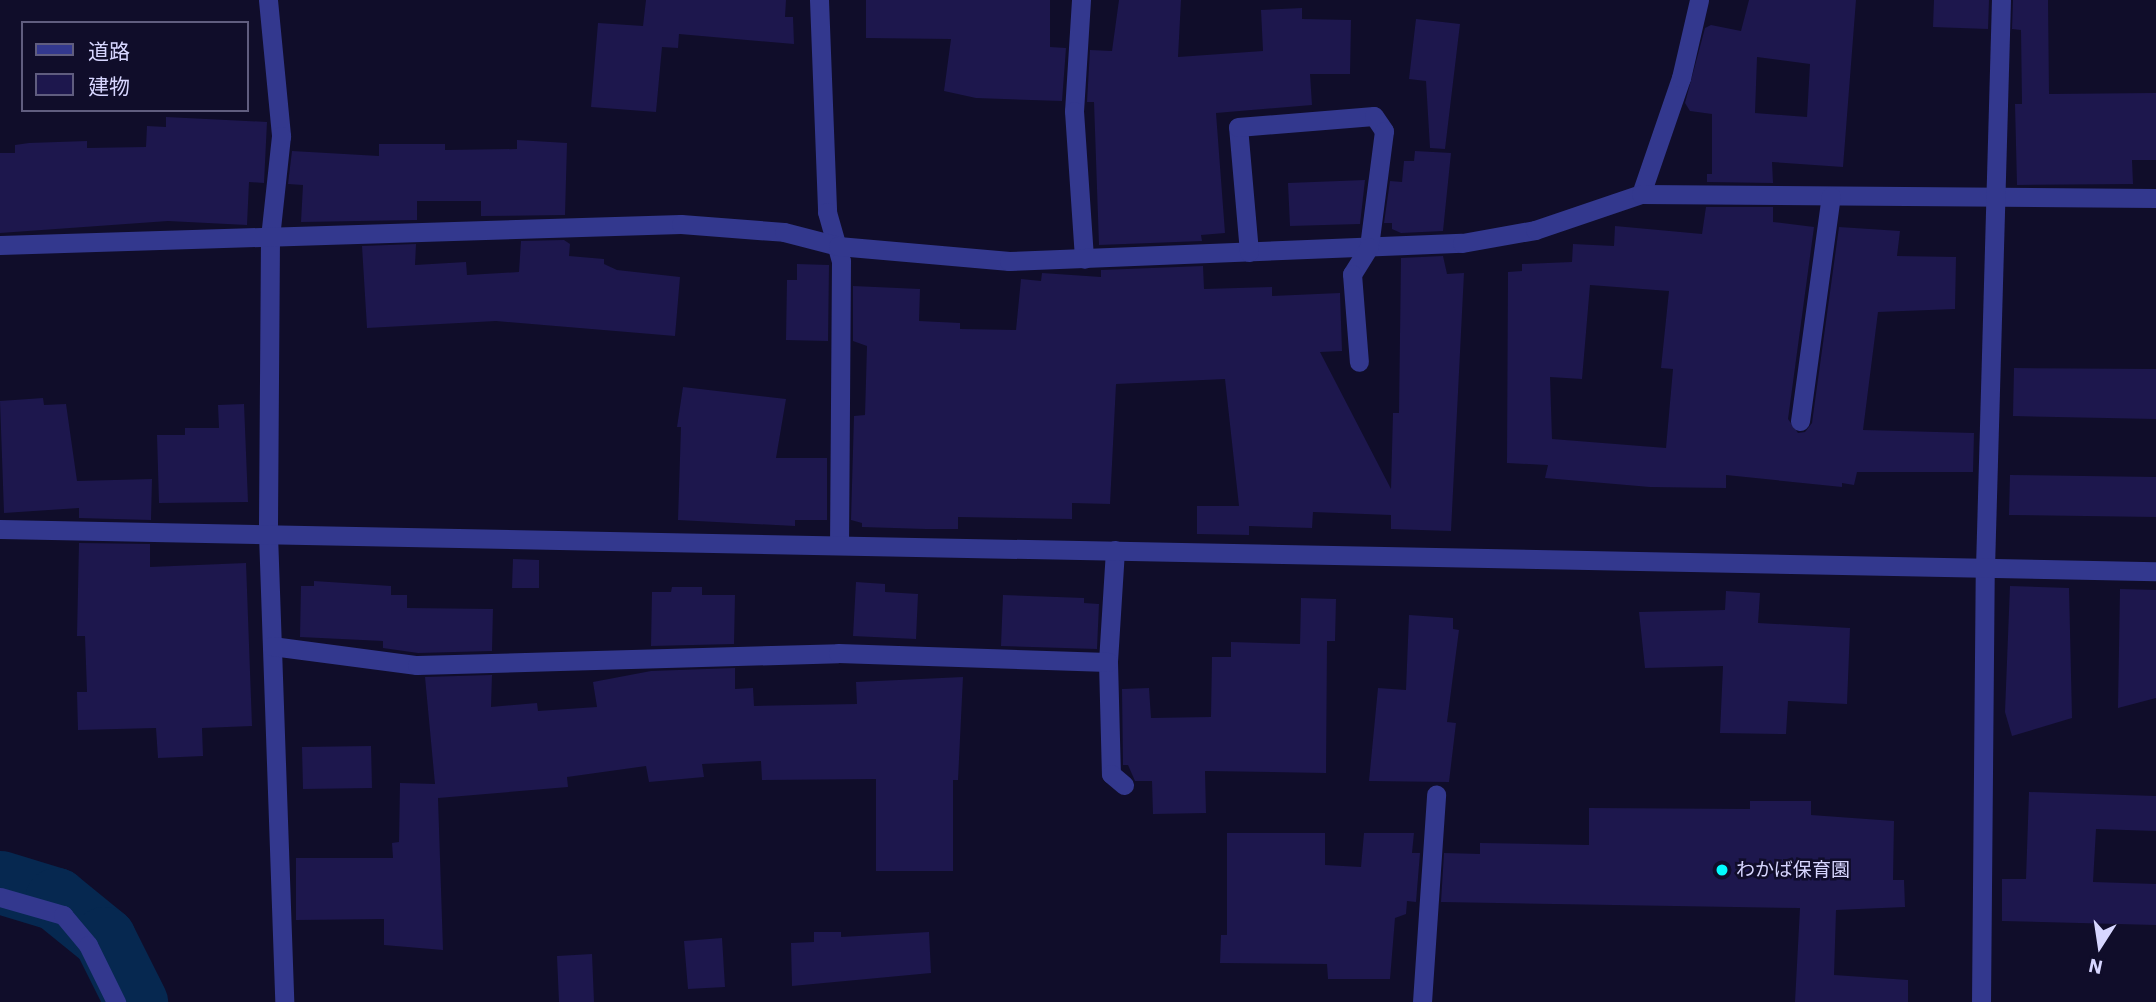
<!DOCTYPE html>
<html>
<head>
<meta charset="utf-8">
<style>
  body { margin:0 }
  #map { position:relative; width:2156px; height:1002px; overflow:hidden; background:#100d2a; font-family:"IBM Plex Sans","Noto Sans JP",sans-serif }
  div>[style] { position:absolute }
  .river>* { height:63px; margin:-31.5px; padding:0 31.5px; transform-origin:31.5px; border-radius:31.5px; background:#062850 }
  .building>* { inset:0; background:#1d174d }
  .minor>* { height:19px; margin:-9.5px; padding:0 9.5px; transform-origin:9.5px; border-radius:9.5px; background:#33388e }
  .tertiary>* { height:19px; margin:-9.5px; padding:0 9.5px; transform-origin:9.5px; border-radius:9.5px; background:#33388e }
  .dots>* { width:19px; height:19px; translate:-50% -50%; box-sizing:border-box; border:4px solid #100d2a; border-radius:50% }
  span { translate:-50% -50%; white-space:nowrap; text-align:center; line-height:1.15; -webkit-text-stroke:5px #100d2a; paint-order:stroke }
  .poi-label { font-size:19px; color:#d7d6ff }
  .left { translate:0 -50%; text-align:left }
  .legend { position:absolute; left:21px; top:21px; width:228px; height:91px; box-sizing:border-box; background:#100d2a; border:2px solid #605d7f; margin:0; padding:9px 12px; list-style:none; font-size:21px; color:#d7d6ff }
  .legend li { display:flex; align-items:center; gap:14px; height:35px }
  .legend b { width:35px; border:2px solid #605d7f }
  .north { position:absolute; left:2065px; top:911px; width:70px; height:70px; -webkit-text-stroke:5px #100d2a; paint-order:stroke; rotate:192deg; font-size:19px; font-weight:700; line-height:28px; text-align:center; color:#d7d6ff }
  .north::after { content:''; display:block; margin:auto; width:24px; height:32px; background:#d7d6ff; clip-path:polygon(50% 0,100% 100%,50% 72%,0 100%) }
</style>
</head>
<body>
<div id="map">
  <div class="river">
    <i style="left:0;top:882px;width:59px;rotate:16.9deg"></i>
    <i style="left:56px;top:899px;width:62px;rotate:39.1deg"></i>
    <i style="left:104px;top:938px;width:72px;rotate:63.4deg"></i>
  </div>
  <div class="building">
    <i style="clip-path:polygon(646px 0,786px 0,785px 17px,793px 17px,794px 44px,679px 34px,678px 48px,662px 47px,656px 112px,591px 107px,598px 23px,643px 26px)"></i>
    <i style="clip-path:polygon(866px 0,1050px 0,1050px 47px,1066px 48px,1062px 101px,976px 98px,944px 91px,951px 39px,866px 38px)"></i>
    <i style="clip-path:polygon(1119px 0,1181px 0,1178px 57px,1263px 51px,1261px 10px,1302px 8px,1302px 19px,1351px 20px,1350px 74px,1310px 74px,1312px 105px,1216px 113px,1225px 233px,1201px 235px,1202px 241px,1099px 245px,1094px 102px,1087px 102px,1090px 50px,1112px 51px)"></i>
    <i style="clip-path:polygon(evenodd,1749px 0,1856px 0,1843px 167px,1772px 162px,1773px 183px,1707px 182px,1707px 174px,1712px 174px,1712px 114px,1690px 111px,1685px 103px,1705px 28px,1711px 25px,1741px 31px,1749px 0,1757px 57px,1810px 64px,1807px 117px,1755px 113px,1757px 57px)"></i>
    <i style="clip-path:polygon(1934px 0,1989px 0,1988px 29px,1933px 27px)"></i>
    <i style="clip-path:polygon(2013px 0,2048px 0,2049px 94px,2156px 93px,2156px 160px,2132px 160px,2133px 184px,2017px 185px,2015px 104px,2022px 104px,2021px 30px,2012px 29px)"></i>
    <i style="clip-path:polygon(1416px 19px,1460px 24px,1445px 149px,1430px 148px,1426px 81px,1409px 79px)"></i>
    <i style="clip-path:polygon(166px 117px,267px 122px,264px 183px,249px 182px,247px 225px,168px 221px,0 233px,0 153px,15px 153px,15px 145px,29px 143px,87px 141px,87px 148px,146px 147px,147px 126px,166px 127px)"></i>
    <i style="clip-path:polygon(517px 140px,567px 143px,565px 215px,481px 216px,481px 201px,417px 201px,417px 220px,301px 222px,303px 185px,288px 184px,292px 151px,379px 156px,379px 144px,445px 144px,445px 150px,517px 149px)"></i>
    <i style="clip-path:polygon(1415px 151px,1451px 153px,1443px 231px,1401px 233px,1392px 229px,1392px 223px,1384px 223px,1390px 181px,1402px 182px,1404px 161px,1414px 161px)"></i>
    <i style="clip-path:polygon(1365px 180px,1360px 224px,1290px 226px,1288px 183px)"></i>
    <i style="clip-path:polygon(evenodd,1706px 207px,1773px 207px,1773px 222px,1814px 227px,1788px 419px,1798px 433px,1805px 432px,1812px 423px,1839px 227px,1900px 231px,1897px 256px,1956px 257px,1955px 309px,1878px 312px,1863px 430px,1974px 433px,1973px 472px,1857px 472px,1854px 485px,1842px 483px,1842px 487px,1726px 475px,1726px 488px,1650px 487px,1545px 478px,1548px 465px,1507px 463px,1508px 272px,1522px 271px,1522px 264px,1572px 262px,1573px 244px,1614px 246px,1615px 226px,1702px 234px,1706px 207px,1590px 285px,1669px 291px,1661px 368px,1673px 369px,1666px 448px,1552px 439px,1550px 377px,1582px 379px,1590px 285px)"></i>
    <i style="clip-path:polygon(564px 240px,570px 244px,569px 256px,604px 259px,604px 264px,617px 270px,680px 277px,675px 336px,496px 321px,367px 328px,362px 246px,416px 244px,415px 265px,466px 262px,467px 275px,519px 272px,521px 241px)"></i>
    <i style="clip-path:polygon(1443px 256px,1447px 274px,1464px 273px,1451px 531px,1391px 529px,1391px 515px,1313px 512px,1312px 528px,1249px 526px,1249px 535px,1197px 534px,1197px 506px,1239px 506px,1225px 379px,1116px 384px,1110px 504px,1072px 503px,1072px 519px,958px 517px,958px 529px,926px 529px,862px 527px,862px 523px,851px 520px,854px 416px,865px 415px,867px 346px,853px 341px,853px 286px,920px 289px,919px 321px,960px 323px,960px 329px,1016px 330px,1021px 279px,1041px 281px,1042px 273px,1101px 277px,1101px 270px,1203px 266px,1204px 289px,1272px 287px,1272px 296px,1340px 293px,1342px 351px,1320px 352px,1391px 489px,1393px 413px,1399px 413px,1401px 258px)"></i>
    <i style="clip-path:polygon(797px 264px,829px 265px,828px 341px,786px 340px,787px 280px,797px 280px)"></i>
    <i style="clip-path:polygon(2014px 368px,2156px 369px,2156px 419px,2013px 416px)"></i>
    <i style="clip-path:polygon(683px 387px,786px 399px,776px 458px,827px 458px,827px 520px,795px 520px,795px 526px,678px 520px,681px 427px,677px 427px)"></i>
    <i style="clip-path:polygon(43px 398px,44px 405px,66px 404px,77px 481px,152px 479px,151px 520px,79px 518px,79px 508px,4px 513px,0 401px)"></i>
    <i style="clip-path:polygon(244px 404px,248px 502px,159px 503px,157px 435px,185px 435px,185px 428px,219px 428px,218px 405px)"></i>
    <i style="clip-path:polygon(2010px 475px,2156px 477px,2156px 517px,2009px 515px)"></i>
    <i style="clip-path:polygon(79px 543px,150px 544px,150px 567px,246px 563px,252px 726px,202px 728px,203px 756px,158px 758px,156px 728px,78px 730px,77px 692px,87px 692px,85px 636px,77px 636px)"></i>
    <i style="clip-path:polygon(513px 559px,539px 560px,539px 588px,512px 588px)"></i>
    <i style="clip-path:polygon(314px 581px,391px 586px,391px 595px,407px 595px,407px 608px,493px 609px,492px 651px,418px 653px,383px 648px,383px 641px,300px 637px,301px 586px,314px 586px)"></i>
    <i style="clip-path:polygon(856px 582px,885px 584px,885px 592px,918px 594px,916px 639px,853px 636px)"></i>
    <i style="clip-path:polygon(2010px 586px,2069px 588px,2072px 718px,2012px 736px,2005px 712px)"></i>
    <i style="clip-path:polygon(672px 587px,702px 587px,702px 595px,735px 595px,734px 644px,651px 646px,652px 592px,671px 592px)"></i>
    <i style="clip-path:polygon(2120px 589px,2156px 590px,2156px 698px,2118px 708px)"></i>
    <i style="clip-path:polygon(1726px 591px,1760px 593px,1758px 623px,1850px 628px,1847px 704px,1788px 701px,1786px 734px,1720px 733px,1723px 666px,1645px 668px,1639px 612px,1725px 610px)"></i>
    <i style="clip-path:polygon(1003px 595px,1084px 598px,1084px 603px,1099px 604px,1097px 649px,1001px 646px)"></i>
    <i style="clip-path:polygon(1301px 598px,1336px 599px,1335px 641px,1327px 641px,1326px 773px,1205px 771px,1206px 813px,1153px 814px,1152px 781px,1135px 781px,1128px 765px,1123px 765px,1122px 689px,1149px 688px,1151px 718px,1211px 717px,1212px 657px,1231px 657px,1231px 642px,1300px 644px)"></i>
    <i style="clip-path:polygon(1409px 615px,1453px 618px,1453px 629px,1459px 630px,1447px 722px,1456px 723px,1449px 782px,1369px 781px,1378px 688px,1406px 690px)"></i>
    <i style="clip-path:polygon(735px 668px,735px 689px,753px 688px,754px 706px,857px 704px,856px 682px,963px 677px,958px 780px,953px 780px,953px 871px,876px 871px,876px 779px,762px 780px,761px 761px,702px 764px,704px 777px,649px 782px,646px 766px,567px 777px,568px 787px,438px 798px,443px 950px,384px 945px,384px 919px,296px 920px,296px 858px,393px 858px,392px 843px,399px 842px,400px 783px,435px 784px,425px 677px,492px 675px,491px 707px,537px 703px,538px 711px,597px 707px,593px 682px,651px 671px)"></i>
    <i style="clip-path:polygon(371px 746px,372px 788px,303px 789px,302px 747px)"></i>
    <i style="clip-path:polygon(2029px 792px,2156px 796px,2156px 831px,2096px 829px,2093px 882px,2156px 884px,2156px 925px,2002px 921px,2002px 879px,2026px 879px)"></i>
    <i style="clip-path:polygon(1750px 801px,1811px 801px,1811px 815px,1894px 821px,1893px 880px,1904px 880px,1905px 907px,1836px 910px,1834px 975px,1908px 980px,1908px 1002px,1795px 1002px,1800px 908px,1441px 902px,1444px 853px,1480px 854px,1480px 843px,1589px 845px,1589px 808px,1750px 809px)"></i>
    <i style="clip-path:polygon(1227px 833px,1325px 833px,1325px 865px,1361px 867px,1364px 833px,1414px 833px,1412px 853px,1420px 853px,1416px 902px,1407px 901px,1406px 914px,1395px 918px,1390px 979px,1328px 979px,1327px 964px,1220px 963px,1221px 935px,1227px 935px)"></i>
    <i style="clip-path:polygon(814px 932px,841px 932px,841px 937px,929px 932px,931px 973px,792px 986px,791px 943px,814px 942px)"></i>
    <i style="clip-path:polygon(722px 938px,725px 987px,688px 989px,684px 941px)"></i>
    <i style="clip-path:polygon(592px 954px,594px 1002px,559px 1002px,557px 956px)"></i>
  </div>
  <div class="minor">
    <i style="left:268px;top:0;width:137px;rotate:84.5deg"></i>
    <i style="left:281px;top:136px;width:102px;rotate:96.2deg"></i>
    <i style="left:270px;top:237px;width:297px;rotate:90.4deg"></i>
    <i style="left:268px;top:534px;width:468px;rotate:88deg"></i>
    <i style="left:819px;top:0;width:212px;rotate:87.8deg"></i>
    <i style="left:827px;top:212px;width:51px;rotate:74.1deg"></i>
    <i style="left:841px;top:261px;width:281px;rotate:90.4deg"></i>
    <i style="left:1081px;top:0;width:111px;rotate:93.6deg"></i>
    <i style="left:1074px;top:111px;width:148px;rotate:86.1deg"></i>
    <i style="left:1641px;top:194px;width:123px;rotate:-71deg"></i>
    <i style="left:1681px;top:78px;width:80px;rotate:-77deg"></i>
    <i style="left:0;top:245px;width:681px;rotate:-1.77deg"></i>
    <i style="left:681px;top:224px;width:103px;rotate:4.4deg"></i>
    <i style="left:784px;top:232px;width:56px;rotate:14.5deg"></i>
    <i style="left:838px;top:246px;width:172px;rotate:5deg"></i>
    <i style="left:1009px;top:261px;width:453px;rotate:-2.3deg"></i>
    <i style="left:1462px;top:243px;width:74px;rotate:-10.1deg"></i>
    <i style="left:1535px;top:230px;width:112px;rotate:-18.8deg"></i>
    <i style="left:1641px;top:194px;width:515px;rotate:0.45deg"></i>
    <i style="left:1249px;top:252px;width:125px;rotate:-95deg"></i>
    <i style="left:1238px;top:127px;width:136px;rotate:-4.6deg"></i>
    <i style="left:1374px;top:116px;width:18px;rotate:56deg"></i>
    <i style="left:1384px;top:131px;width:117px;rotate:97.4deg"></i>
    <i style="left:1369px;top:247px;width:32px;rotate:122deg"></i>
    <i style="left:1352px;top:274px;width:88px;rotate:85.5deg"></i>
    <i style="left:1800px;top:421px;width:227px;rotate:-82.2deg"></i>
    <i style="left:1115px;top:550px;width:112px;rotate:93.6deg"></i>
    <i style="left:1108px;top:662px;width:112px;rotate:88.5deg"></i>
    <i style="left:1111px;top:774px;width:17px;rotate:40deg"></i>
    <i style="left:272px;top:646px;width:146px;rotate:7.5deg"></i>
    <i style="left:417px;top:665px;width:421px;rotate:-1.6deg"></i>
    <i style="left:838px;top:653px;width:270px;rotate:1.9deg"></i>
    <i style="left:0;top:897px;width:66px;rotate:15.9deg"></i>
    <i style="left:63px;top:915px;width:39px;rotate:50deg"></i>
    <i style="left:88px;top:945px;width:64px;rotate:63.8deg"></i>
    <i style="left:1422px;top:1002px;width:208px;rotate:-86.1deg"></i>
    <i style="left:1981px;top:1002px;width:434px;rotate:-89.5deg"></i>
    <i style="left:1985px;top:568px;width:568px;rotate:-88.39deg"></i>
  </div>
  <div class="tertiary">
    <i style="left:0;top:529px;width:2156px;rotate:1.12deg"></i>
  </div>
  <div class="dots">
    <i style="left:1722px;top:870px;background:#02fcff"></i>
  </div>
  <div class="poi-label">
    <span class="left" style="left:1736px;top:870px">わかば保育園</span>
  </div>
  <ul class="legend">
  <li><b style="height:9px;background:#33388e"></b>道路</li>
  <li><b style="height:19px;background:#1d174d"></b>建物</li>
  </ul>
  <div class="north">N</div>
</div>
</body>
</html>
